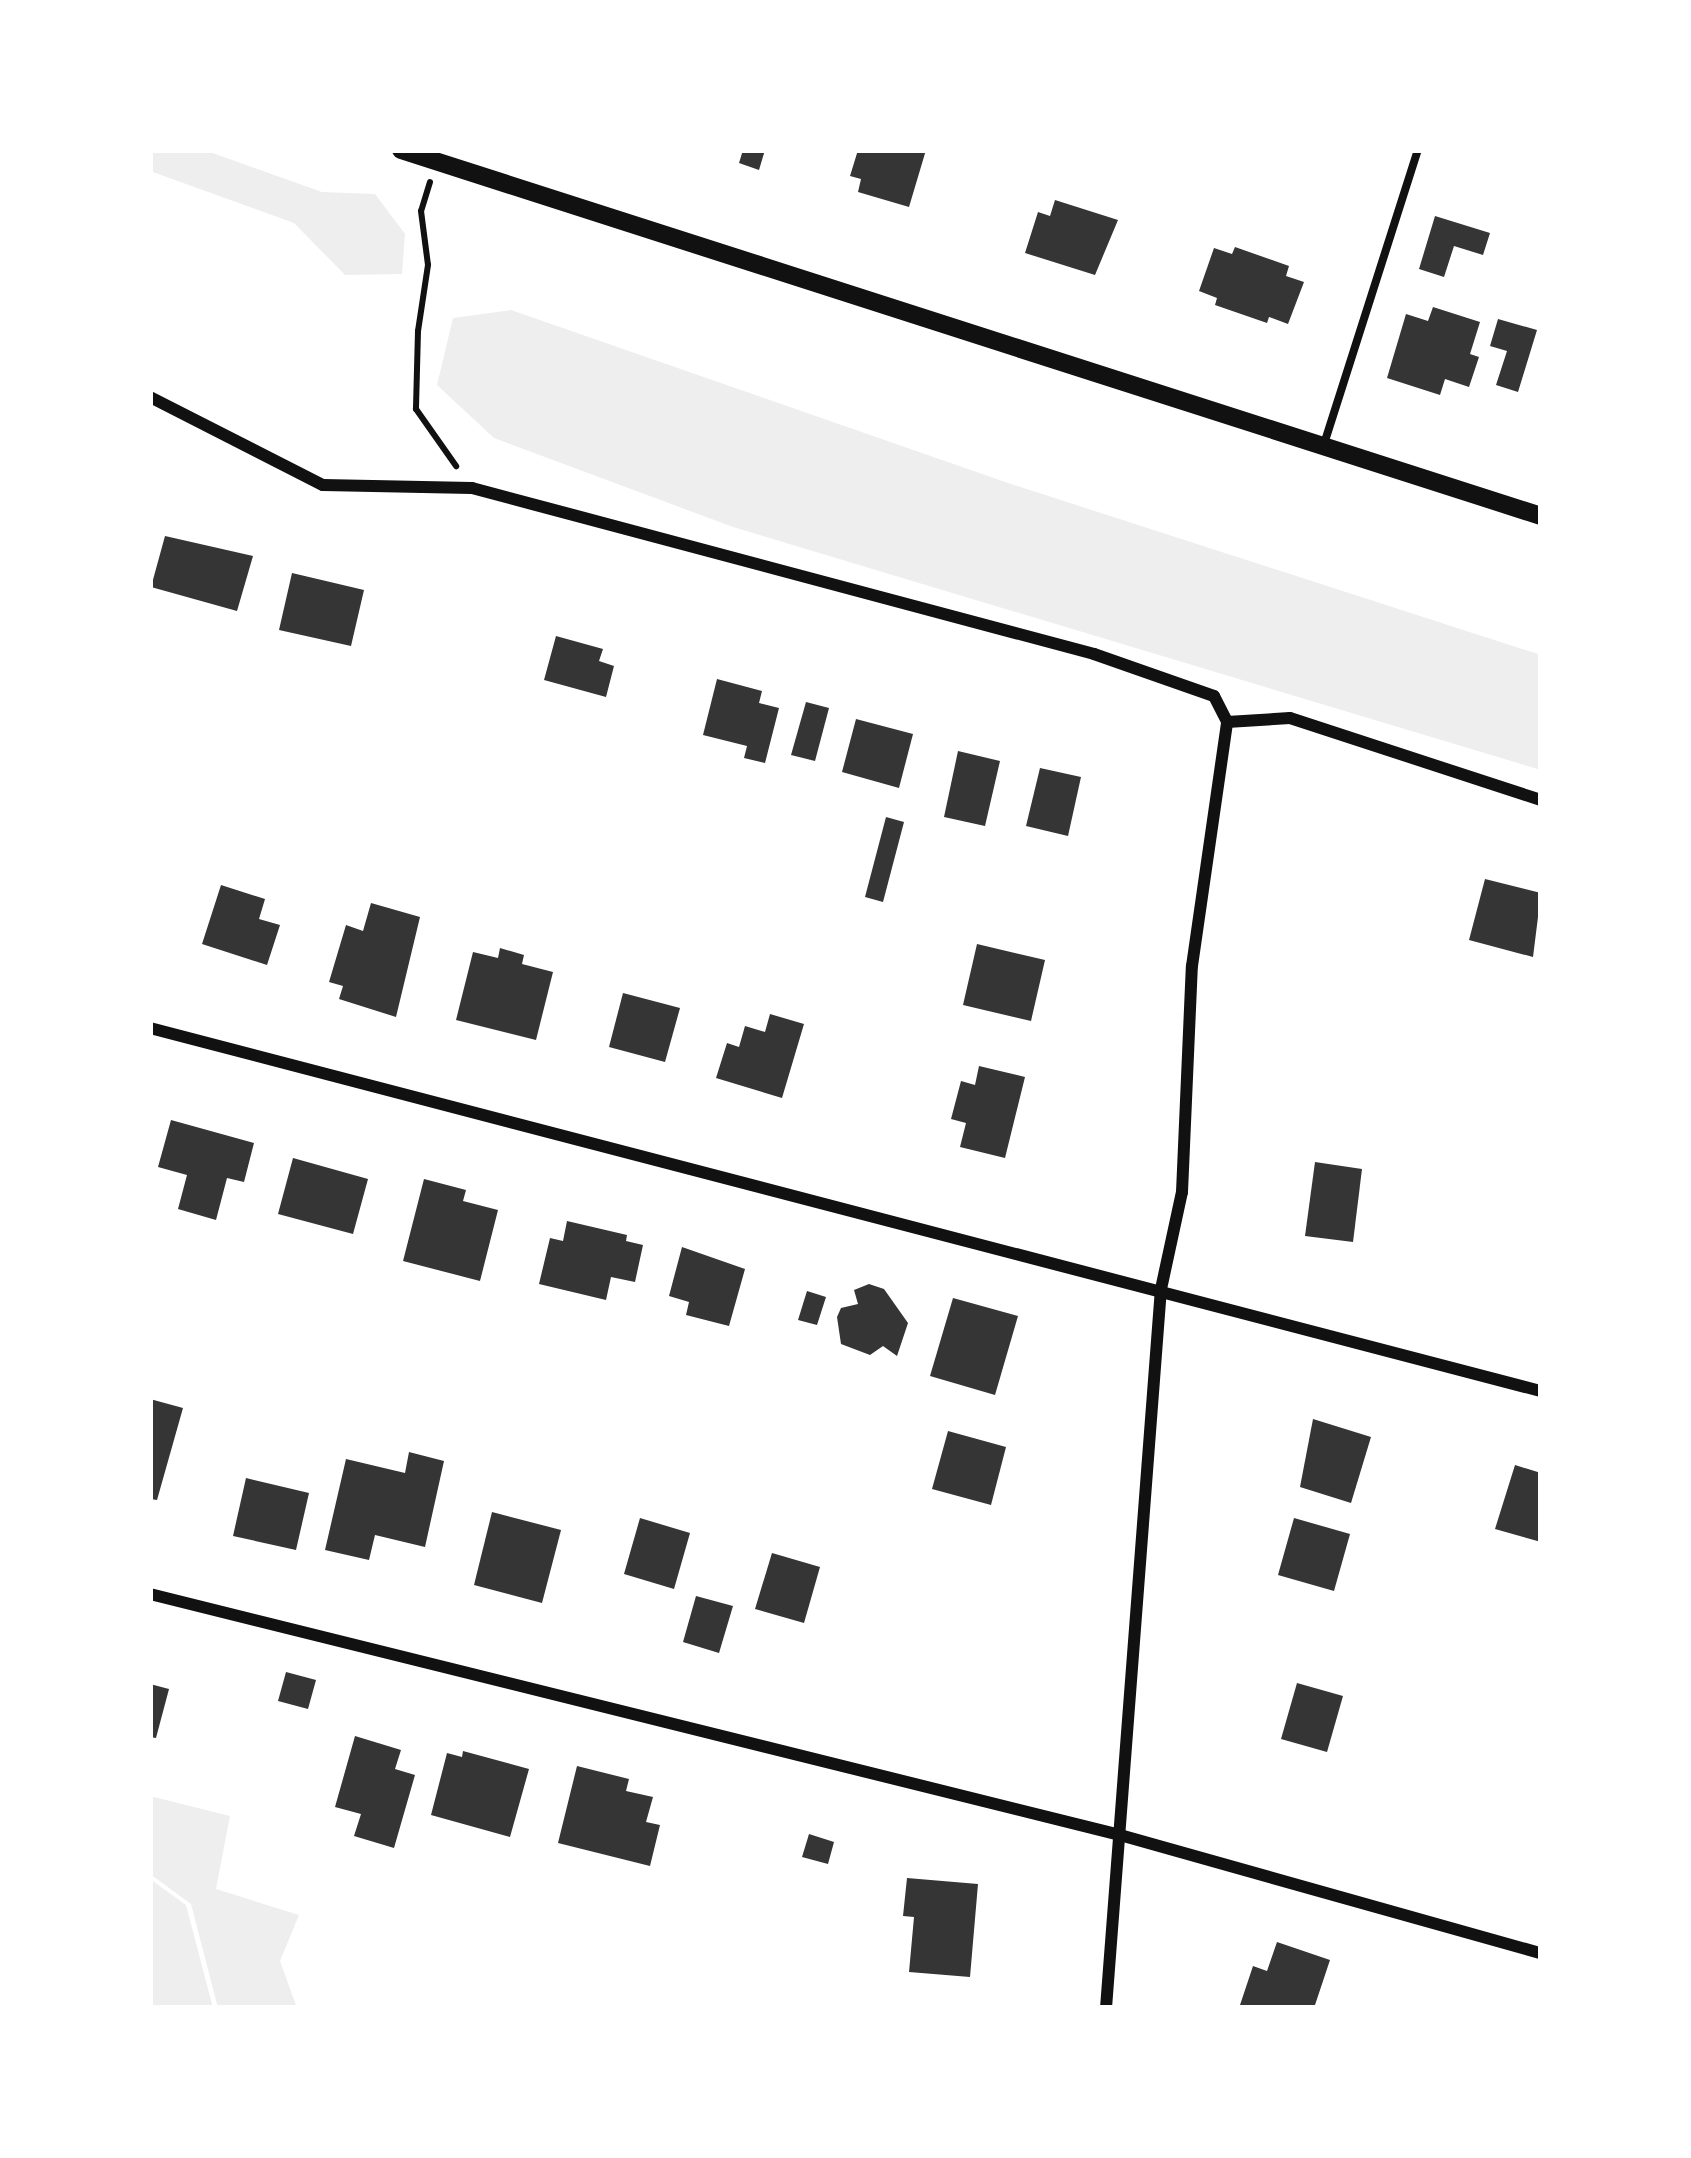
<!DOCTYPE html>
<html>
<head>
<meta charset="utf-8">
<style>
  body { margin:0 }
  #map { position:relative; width:1691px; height:2158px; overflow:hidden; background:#fff; font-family:Ubuntu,sans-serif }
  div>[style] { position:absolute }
  .green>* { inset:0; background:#eee }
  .building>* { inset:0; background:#353535 }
  .path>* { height:6px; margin:-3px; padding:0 3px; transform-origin:3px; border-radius:3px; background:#111 }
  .service>* { height:8px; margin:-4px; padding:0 4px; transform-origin:4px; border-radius:4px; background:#111 }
  .minor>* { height:12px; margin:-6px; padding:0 6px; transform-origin:6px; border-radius:6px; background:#111 }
  .tertiary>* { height:18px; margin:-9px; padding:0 9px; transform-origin:9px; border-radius:9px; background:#111 }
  span { translate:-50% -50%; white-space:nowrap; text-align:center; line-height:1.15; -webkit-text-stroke:9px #fff; paint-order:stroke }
  .frame { position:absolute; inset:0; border:153px solid #fff; pointer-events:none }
</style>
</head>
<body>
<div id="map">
  <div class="green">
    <i style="clip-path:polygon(150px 150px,204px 150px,322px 192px,375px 194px,405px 234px,402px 274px,345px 275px,294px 223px,150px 171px)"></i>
    <i style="clip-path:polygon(511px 310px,1008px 483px,1541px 655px,1541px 770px,733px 527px,494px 438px,437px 385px,453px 318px)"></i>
    <i style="clip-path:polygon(150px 1796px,230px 1816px,216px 1889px,299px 1915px,280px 1961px,297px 2008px,218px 2008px,191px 1904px,150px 1874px)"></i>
    <i style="clip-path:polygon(150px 1879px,186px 1905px,213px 2008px,150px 2008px)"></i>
  </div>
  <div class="building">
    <i style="clip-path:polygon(743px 150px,765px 150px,759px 170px,739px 163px)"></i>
    <i style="clip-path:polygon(858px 150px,926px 150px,909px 207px,858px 192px,861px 179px,850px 176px)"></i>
    <i style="clip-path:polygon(1055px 200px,1118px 220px,1095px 275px,1025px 253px,1038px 212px,1050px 216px)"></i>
    <i style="clip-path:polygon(1435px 216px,1490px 233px,1483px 255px,1454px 246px,1444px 277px,1419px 269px)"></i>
    <i style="clip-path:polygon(1235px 247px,1289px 266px,1286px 276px,1304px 282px,1288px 324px,1269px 317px,1267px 323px,1215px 305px,1217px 298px,1199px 291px,1214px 248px,1232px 254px)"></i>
    <i style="clip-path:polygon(1433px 307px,1480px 322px,1470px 354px,1479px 357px,1469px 387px,1445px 379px,1440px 395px,1387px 378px,1406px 314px,1428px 321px)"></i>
    <i style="clip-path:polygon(1498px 319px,1537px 330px,1518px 392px,1496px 385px,1507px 351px,1490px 346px)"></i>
    <i style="clip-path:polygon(165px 536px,253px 556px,237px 611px,151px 587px)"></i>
    <i style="clip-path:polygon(292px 573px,364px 590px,351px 646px,279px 630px)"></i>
    <i style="clip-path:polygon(556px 636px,603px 649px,599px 661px,614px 666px,606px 697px,544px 680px)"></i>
    <i style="clip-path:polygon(717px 679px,762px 691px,759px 703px,779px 708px,765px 763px,744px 758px,747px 746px,703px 735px)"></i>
    <i style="clip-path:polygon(806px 702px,829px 708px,815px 761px,791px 755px)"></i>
    <i style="clip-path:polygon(856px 719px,913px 734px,899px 788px,842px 772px)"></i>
    <i style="clip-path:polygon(958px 751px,1000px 761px,985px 826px,944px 817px)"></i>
    <i style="clip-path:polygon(1040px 768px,1081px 777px,1068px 836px,1026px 826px)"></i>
    <i style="clip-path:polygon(886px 817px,904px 822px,883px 902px,865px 897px)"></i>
    <i style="clip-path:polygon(1485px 879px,1541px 893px,1533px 957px,1469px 940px)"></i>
    <i style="clip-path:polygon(221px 885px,265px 899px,259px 919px,280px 925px,267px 965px,202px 944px)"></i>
    <i style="clip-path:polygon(371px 903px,420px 917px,396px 1017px,339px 999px,343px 986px,329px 982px,346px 925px,363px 931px)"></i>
    <i style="clip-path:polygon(977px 944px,1045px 960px,1031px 1021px,963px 1005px)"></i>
    <i style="clip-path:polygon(500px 948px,524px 955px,522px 964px,553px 972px,536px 1040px,456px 1020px,473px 952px,498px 958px)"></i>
    <i style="clip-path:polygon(623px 993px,680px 1008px,665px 1062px,609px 1047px)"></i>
    <i style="clip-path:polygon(770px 1014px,804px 1024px,782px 1098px,716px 1078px,727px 1043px,739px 1047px,745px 1026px,765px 1032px)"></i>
    <i style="clip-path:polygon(979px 1066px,1025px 1077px,1005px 1158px,960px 1147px,966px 1123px,951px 1119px,961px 1081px,975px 1085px)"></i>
    <i style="clip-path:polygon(171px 1120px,254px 1143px,244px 1182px,227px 1178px,216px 1220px,178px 1209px,187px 1175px,158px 1167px)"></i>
    <i style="clip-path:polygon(293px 1158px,368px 1179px,353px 1234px,278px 1214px)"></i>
    <i style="clip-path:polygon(1315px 1162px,1362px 1169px,1353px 1242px,1305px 1236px)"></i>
    <i style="clip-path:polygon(424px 1179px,466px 1190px,463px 1201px,498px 1210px,480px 1281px,403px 1261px)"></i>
    <i style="clip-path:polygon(567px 1221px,627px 1235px,626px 1241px,643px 1245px,635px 1282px,611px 1277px,606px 1300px,539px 1284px,550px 1238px,563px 1241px)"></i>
    <i style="clip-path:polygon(682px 1247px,745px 1269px,729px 1326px,686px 1315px,689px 1302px,669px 1296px)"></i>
    <i style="clip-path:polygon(869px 1284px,884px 1289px,908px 1323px,897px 1356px,883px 1346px,870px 1355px,841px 1344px,837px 1317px,841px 1308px,858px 1304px,854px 1290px)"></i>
    <i style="clip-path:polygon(807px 1291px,826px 1297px,817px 1325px,798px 1320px)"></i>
    <i style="clip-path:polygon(953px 1298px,1018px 1316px,995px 1395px,930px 1376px)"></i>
    <i style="clip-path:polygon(150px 1399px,183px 1408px,157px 1500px,150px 1499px)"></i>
    <i style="clip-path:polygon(1313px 1419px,1371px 1437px,1351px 1503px,1300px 1487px)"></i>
    <i style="clip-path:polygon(948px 1431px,1006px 1447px,991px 1505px,932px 1489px)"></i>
    <i style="clip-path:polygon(409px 1452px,444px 1461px,425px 1547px,375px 1535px,369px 1560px,325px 1550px,346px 1459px,405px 1473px)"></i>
    <i style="clip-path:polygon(1515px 1465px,1541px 1473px,1541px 1542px,1495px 1529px)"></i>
    <i style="clip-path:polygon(246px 1478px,309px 1493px,296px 1550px,233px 1536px)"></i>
    <i style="clip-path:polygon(492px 1512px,561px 1530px,542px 1603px,474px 1585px)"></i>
    <i style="clip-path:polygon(640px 1518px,690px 1533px,674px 1589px,624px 1574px)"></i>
    <i style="clip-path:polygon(1294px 1518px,1350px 1534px,1334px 1591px,1278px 1575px)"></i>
    <i style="clip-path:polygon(772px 1553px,820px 1567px,804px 1623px,755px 1609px)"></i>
    <i style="clip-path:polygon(696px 1596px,733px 1606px,719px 1653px,683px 1642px)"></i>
    <i style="clip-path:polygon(286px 1672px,316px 1680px,308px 1709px,278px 1701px)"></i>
    <i style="clip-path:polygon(1297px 1683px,1343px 1696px,1327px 1752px,1281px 1739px)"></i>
    <i style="clip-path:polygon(150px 1684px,169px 1689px,156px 1738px,150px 1737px)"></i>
    <i style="clip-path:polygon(355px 1736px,401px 1750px,395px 1769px,415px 1775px,394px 1848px,354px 1836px,361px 1814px,335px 1807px)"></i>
    <i style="clip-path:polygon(463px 1751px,529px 1769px,510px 1837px,431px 1815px,447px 1753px,462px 1757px)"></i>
    <i style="clip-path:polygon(577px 1766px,629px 1779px,626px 1791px,653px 1797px,646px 1822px,660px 1825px,650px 1866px,558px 1843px)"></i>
    <i style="clip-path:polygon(809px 1834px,834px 1842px,828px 1864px,802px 1857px)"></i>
    <i style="clip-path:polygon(907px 1878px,978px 1884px,970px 1977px,909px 1972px,914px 1917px,903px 1916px)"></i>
    <i style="clip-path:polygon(1277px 1942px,1330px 1960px,1314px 2008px,1239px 2008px,1253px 1966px,1267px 1971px)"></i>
  </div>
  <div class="path">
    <i style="left:430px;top:182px;width:30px;rotate:107deg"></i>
    <i style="left:421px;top:211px;width:54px;rotate:82.6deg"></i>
    <i style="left:428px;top:265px;width:67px;rotate:98.6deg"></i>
    <i style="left:418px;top:331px;width:78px;rotate:91.5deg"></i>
    <i style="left:416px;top:409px;width:70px;rotate:54.9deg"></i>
  </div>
  <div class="service">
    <i style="left:1324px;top:444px;width:309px;rotate:-72.3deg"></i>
  </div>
  <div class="minor">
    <i style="left:150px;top:397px;width:194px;rotate:27deg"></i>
    <i style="left:323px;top:485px;width:149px;rotate:1.2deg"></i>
    <i style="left:472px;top:488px;width:644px;rotate:14.94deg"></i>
    <i style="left:1094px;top:654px;width:127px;rotate:19.3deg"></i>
    <i style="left:1214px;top:696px;width:29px;rotate:63deg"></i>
    <i style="left:1227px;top:722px;width:63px;rotate:-3.6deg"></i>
    <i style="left:1290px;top:718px;width:264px;rotate:18.1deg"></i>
    <i style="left:150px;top:1028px;width:1438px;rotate:14.63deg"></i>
    <i style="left:150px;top:1594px;width:999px;rotate:13.95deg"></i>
    <i style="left:1120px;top:1835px;width:437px;rotate:15.7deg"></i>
    <i style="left:1106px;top:2008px;width:721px;rotate:-85.63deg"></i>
    <i style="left:1161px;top:1289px;width:99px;rotate:-77.8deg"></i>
    <i style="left:1182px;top:1192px;width:226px;rotate:-87.5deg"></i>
    <i style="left:1192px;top:966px;width:246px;rotate:-81.8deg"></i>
  </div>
  <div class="tertiary">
    <i style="left:401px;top:150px;width:1197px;rotate:17.8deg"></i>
  </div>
  <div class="frame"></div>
</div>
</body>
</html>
